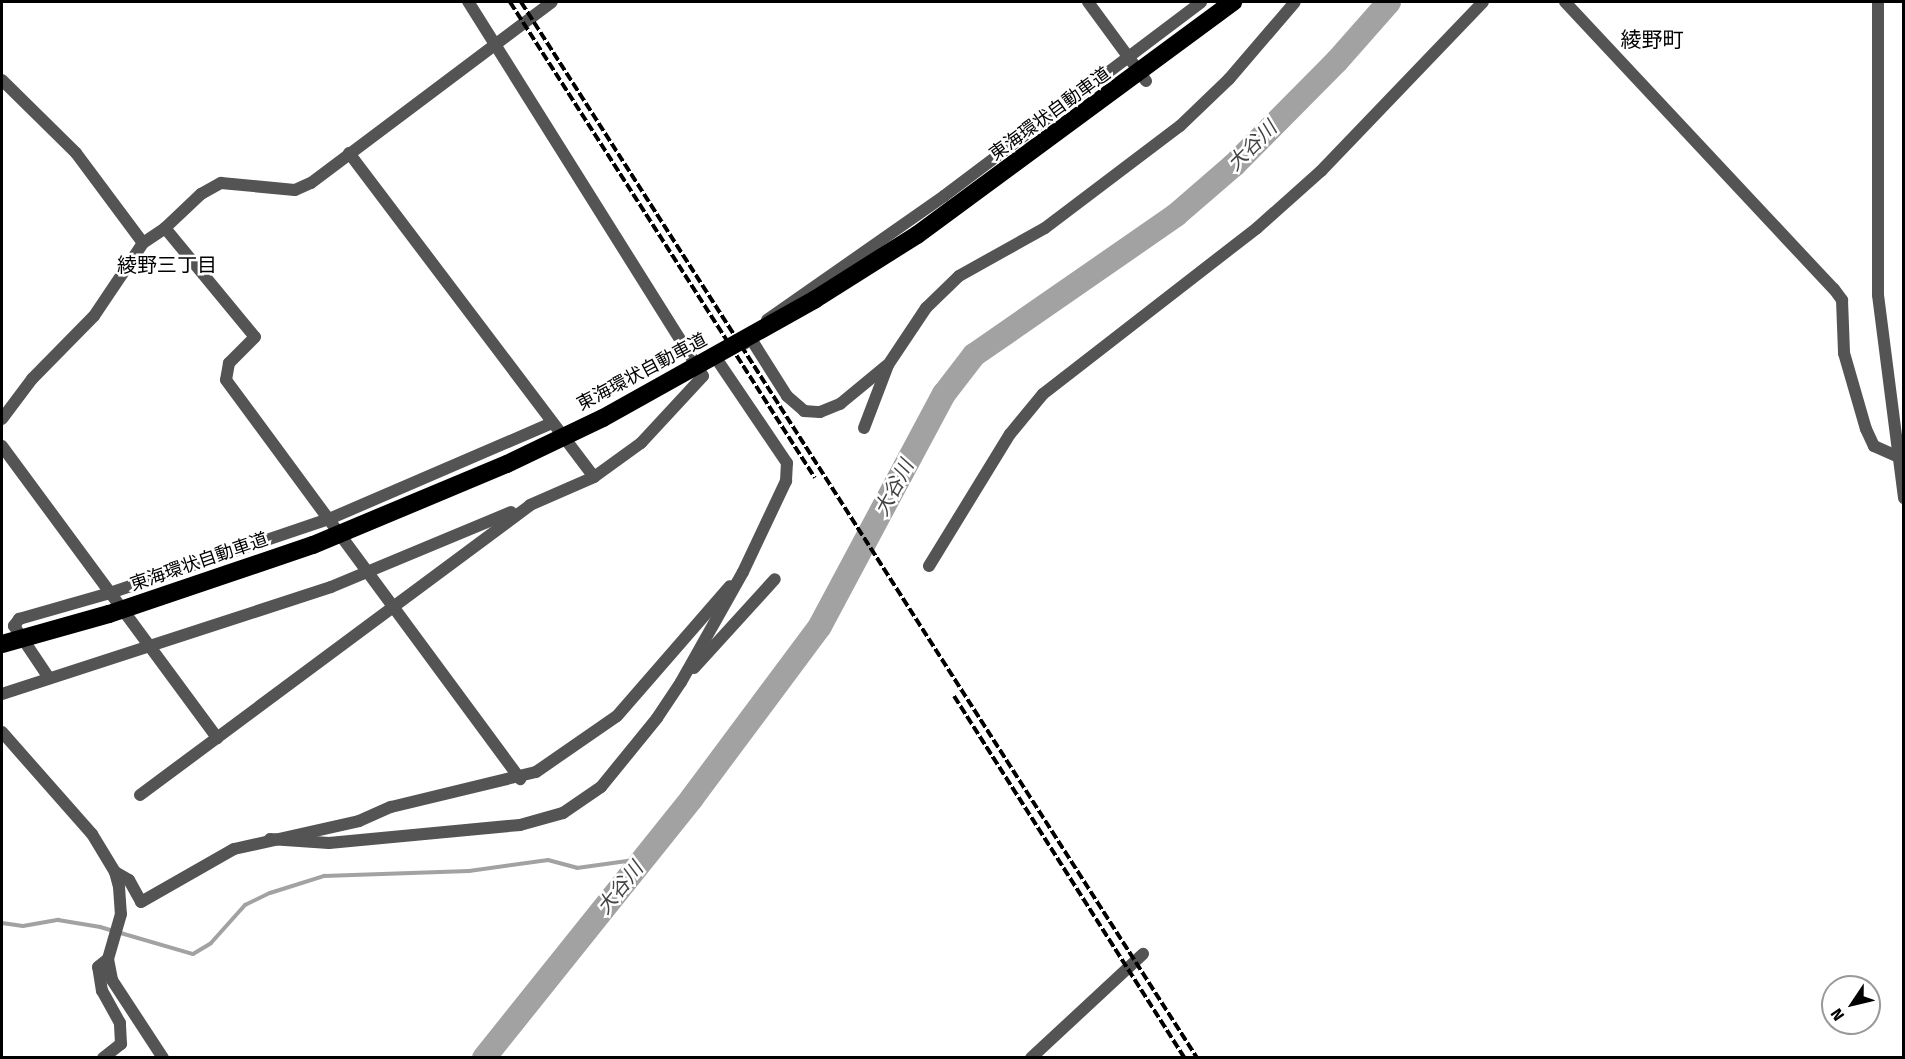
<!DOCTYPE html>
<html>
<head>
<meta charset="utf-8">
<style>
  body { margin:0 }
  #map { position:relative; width:1905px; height:1059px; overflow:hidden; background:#fff; font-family:"Fira Sans","Noto Sans JP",sans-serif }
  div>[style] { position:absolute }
  .stream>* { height:4px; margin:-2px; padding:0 2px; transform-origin:2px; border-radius:2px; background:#a2a2a2 }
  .river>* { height:24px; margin:-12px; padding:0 12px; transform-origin:12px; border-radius:12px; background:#a2a2a2 }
  .minor>* { height:12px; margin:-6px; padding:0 6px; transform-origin:6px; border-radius:6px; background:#545454 }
  .tertiary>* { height:12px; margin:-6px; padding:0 6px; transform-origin:6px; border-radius:6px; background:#545454 }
  .motorway>* { height:18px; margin:-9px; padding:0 9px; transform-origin:9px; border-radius:9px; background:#000 }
  .rail>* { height:4px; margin-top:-2px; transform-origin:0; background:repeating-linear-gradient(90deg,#000 0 9px,transparent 0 12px) }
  span { translate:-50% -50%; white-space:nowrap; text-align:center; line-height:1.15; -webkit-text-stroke:5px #fff; paint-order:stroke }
  .street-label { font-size:18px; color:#000 }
  .water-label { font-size:20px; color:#434343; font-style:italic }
  .neighbourhood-label { font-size:20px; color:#000 }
  .quarter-label { font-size:21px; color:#000 }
  .frame { position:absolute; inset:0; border:3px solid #000; pointer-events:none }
  .north { position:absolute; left:1821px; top:975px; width:60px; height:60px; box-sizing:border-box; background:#fff; border:2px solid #999; border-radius:50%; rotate:235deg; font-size:16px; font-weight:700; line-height:24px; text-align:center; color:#000 }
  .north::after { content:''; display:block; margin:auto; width:21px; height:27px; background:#000; clip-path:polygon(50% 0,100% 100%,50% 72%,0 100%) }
</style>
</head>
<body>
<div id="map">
  <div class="stream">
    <i style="left:2px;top:923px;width:21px;rotate:8deg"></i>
    <i style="left:23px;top:926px;width:36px;rotate:-10deg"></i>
    <i style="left:58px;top:920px;width:43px;rotate:9.5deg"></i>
    <i style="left:100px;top:927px;width:97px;rotate:16.2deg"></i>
    <i style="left:193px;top:954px;width:21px;rotate:-31deg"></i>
    <i style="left:211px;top:943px;width:51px;rotate:-48.2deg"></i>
    <i style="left:245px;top:905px;width:28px;rotate:-26deg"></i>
    <i style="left:270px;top:893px;width:57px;rotate:-17.5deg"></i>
    <i style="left:324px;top:876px;width:145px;rotate:-2deg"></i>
    <i style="left:469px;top:871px;width:80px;rotate:-7.9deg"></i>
    <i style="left:548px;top:860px;width:30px;rotate:15deg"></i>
    <i style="left:577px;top:868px;width:65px;rotate:-8deg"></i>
  </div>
  <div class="river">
    <i style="left:484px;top:1058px;width:333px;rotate:-51.3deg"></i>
    <i style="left:692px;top:798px;width:214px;rotate:-53.3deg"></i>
    <i style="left:820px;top:626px;width:263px;rotate:-61.9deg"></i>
    <i style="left:944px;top:394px;width:49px;rotate:-52.4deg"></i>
    <i style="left:974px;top:355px;width:246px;rotate:-34.7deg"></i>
    <i style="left:1176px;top:215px;width:77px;rotate:-40.8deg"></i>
    <i style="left:1234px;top:165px;width:146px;rotate:-45.3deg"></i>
    <i style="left:1337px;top:61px;width:79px;rotate:-48.6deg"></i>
  </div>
  <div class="minor">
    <i style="left:1088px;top:2px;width:98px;rotate:53.7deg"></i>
    <i style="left:1565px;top:2px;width:393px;rotate:46.9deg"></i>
    <i style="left:1834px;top:289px;width:14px;rotate:54deg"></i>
    <i style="left:1842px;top:300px;width:53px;rotate:87.8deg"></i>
    <i style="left:1844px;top:353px;width:79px;rotate:73.9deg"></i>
    <i style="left:1866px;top:429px;width:19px;rotate:65deg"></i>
    <i style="left:1874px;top:446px;width:24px;rotate:24deg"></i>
    <i style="left:1878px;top:2px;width:293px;rotate:90deg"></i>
    <i style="left:1878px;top:295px;width:205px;rotate:82.7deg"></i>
    <i style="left:2px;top:80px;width:104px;rotate:44.6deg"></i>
    <i style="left:76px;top:153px;width:112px;rotate:53.3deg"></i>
    <i style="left:349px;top:153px;width:406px;rotate:52.9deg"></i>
    <i style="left:165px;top:228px;width:141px;rotate:50.5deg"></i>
    <i style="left:255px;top:337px;width:37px;rotate:135deg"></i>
    <i style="left:229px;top:363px;width:17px;rotate:100deg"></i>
    <i style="left:226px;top:380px;width:496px;rotate:53.6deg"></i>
    <i style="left:767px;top:320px;width:216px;rotate:-35deg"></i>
    <i style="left:944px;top:196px;width:322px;rotate:-37deg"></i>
    <i style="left:744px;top:344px;width:9px;rotate:-36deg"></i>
    <i style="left:751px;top:339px;width:67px;rotate:57.7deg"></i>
    <i style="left:787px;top:396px;width:23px;rotate:41deg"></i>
    <i style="left:804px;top:411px;width:16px;rotate:4deg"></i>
    <i style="left:820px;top:412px;width:22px;rotate:-22deg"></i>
    <i style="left:840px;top:404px;width:60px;rotate:-39.6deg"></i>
    <i style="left:2px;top:419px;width:50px;rotate:-53.1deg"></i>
    <i style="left:32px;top:379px;width:88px;rotate:-45.5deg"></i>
    <i style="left:94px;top:316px;width:88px;rotate:-56.1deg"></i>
    <i style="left:143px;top:243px;width:27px;rotate:-34deg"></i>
    <i style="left:165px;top:228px;width:50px;rotate:-43.4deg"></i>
    <i style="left:201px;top:194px;width:23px;rotate:-29deg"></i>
    <i style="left:221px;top:183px;width:74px;rotate:5.4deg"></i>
    <i style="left:295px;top:190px;width:17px;rotate:-24deg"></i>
    <i style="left:311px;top:183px;width:301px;rotate:-36.9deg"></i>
    <i style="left:864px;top:428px;width:67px;rotate:-69.1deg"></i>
    <i style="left:888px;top:365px;width:69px;rotate:-56.3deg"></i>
    <i style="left:926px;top:308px;width:46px;rotate:-44.1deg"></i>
    <i style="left:959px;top:276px;width:98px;rotate:-29.2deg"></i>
    <i style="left:1045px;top:228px;width:169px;rotate:-37.1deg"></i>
    <i style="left:1180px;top:126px;width:68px;rotate:-43.8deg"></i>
    <i style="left:1229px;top:79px;width:101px;rotate:-49.4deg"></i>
    <i style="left:2px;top:446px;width:363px;rotate:53.6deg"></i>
    <i style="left:929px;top:566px;width:155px;rotate:-58.5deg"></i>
    <i style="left:1010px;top:434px;width:52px;rotate:-50.5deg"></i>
    <i style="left:1043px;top:394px;width:271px;rotate:-37.8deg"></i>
    <i style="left:1257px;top:228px;width:86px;rotate:-41.7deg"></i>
    <i style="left:1321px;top:171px;width:234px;rotate:-46.2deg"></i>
    <i style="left:694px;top:668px;width:120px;rotate:-47.7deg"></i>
    <i style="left:49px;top:678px;width:63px;rotate:-123.9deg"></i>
    <i style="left:14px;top:626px;width:9px;rotate:-54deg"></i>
    <i style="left:19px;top:619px;width:91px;rotate:-15.9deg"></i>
    <i style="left:107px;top:594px;width:234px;rotate:-18.7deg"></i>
    <i style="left:329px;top:519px;width:243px;rotate:-23.3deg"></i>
    <i style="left:2px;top:694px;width:346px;rotate:-18deg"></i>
    <i style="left:331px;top:587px;width:195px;rotate:-22.6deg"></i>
    <i style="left:140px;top:795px;width:486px;rotate:-36.6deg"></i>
    <i style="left:530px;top:505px;width:70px;rotate:-23.6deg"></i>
    <i style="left:594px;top:477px;width:58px;rotate:-35.9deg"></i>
    <i style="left:641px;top:443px;width:91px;rotate:-47.2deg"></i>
    <i style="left:703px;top:376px;width:442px;rotate:-122.1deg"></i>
    <i style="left:92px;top:834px;width:44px;rotate:58.8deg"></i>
    <i style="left:115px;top:872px;width:16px;rotate:75deg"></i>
    <i style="left:119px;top:887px;width:27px;rotate:86deg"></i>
    <i style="left:121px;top:914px;width:47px;rotate:106.1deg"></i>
    <i style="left:108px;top:959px;width:21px;rotate:79deg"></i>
    <i style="left:112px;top:980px;width:93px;rotate:56.8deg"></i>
    <i style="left:270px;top:839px;width:59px;rotate:3.9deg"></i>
    <i style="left:329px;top:843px;width:192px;rotate:-5.4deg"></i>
    <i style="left:520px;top:825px;width:45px;rotate:-15.6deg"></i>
    <i style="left:563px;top:813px;width:46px;rotate:-34.4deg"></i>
    <i style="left:601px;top:787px;width:89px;rotate:-50.9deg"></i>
    <i style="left:657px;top:718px;width:43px;rotate:-56.3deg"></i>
    <i style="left:681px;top:682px;width:126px;rotate:-60.6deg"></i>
    <i style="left:743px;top:572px;width:101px;rotate:-64.7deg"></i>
    <i style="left:786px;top:481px;width:18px;rotate:-87deg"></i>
    <i style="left:787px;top:463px;width:120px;rotate:-124.1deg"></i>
    <i style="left:115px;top:872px;width:16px;rotate:30deg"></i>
    <i style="left:129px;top:880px;width:25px;rotate:61deg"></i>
    <i style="left:141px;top:902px;width:107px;rotate:-29.7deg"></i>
    <i style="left:234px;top:849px;width:128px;rotate:-12.6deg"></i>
    <i style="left:359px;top:821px;width:35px;rotate:-24deg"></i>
    <i style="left:391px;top:807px;width:149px;rotate:-13.6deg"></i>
    <i style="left:536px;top:772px;width:98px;rotate:-34.7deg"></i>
    <i style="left:617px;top:716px;width:172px;rotate:-49deg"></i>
    <i style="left:103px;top:1058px;width:23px;rotate:-38deg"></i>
    <i style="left:121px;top:1044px;width:21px;rotate:-93deg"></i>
    <i style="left:120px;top:1023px;width:37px;rotate:-119deg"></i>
    <i style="left:102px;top:991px;width:24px;rotate:-99deg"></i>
    <i style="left:98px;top:967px;width:13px;rotate:-39deg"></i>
    <i style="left:1031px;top:1058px;width:153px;rotate:-42.9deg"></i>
  </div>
  <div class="tertiary">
    <i style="left:2px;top:732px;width:136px;rotate:48.6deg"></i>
  </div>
  <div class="motorway">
    <i style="left:2px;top:644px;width:111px;rotate:-15.7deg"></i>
    <i style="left:109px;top:614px;width:215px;rotate:-18.7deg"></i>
    <i style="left:313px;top:545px;width:210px;rotate:-22.7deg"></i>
    <i style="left:507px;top:464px;width:106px;rotate:-25.6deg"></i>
    <i style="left:603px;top:418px;width:242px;rotate:-29.2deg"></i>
    <i style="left:814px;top:300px;width:122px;rotate:-32.3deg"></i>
    <i style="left:917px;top:235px;width:393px;rotate:-36.4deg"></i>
  </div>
  <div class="rail">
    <i style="left:510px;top:2px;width:565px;rotate:57.35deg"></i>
    <i style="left:521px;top:2px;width:1254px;rotate:57.37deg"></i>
    <i style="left:954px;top:696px;width:429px;rotate:57.5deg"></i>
  </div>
  <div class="street-label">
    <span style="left:1050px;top:114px;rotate:-36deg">東海環状自動車道</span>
    <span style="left:642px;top:372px;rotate:-28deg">東海環状自動車道</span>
    <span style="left:199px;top:562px;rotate:-19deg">東海環状自動車道</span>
  </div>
  <div class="water-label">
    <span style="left:1252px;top:146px;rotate:-45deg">大谷川</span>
    <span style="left:894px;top:488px;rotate:-62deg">大谷川</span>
    <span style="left:620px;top:888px;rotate:-51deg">大谷川</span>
  </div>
  <div class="neighbourhood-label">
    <span style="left:167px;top:265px">綾野三丁目</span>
  </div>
  <div class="quarter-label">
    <span style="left:1652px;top:40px">綾野町</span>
  </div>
  <div class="frame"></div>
  <div class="north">N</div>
</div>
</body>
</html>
